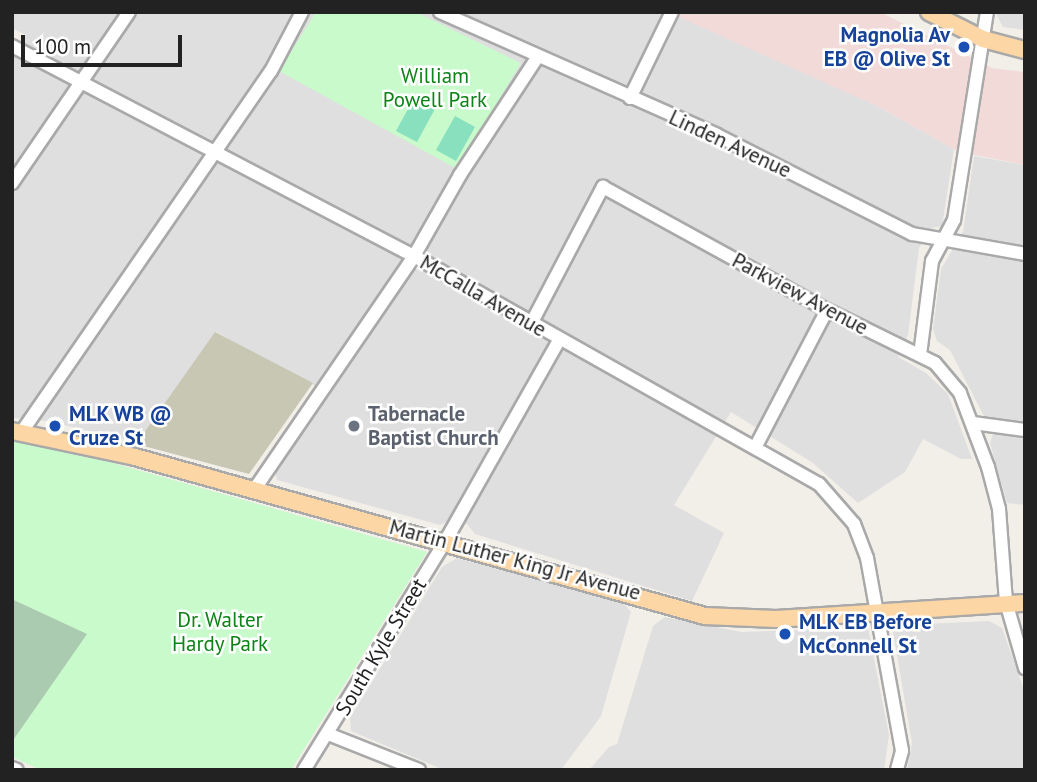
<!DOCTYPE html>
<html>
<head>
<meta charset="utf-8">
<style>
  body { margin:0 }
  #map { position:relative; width:1037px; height:782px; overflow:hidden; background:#f2efe9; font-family:"PT Sans",sans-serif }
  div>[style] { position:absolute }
  .residential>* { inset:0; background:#e0dfdf }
  .commercial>* { inset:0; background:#f2dad9 }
  .construction>* { inset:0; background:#c7c7b4 }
  .cemetery>* { inset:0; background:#aacbaf }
  .park>* { inset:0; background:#c8facc }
  .pitch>* { inset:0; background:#88e0be }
  .roads { filter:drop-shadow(2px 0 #a9a9a9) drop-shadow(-2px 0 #a9a9a9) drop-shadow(0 2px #a9a9a9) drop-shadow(0 -2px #a9a9a9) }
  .minor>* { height:12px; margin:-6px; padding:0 6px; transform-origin:6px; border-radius:6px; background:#fff }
  .major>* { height:16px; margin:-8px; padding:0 8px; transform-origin:8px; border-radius:8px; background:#fcd6a4 }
  .dots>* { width:19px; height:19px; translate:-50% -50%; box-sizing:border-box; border:4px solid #fff; border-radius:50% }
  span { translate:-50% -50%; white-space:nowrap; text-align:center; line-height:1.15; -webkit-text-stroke:5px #fff; paint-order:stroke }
  .transit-label { font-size:21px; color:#164399; font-weight:700 }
  .right { translate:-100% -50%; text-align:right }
  .left { translate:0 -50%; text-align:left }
  .park-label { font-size:21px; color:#0c8416 }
  .street-label { font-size:21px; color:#222 }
  .worship-label { font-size:21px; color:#5b616d; font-weight:700 }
  .frame { position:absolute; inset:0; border:14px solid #222; pointer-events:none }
  .scale { position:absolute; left:21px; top:35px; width:161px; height:32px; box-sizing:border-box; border:4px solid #222; border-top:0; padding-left:9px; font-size:21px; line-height:24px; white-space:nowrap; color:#222; -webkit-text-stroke:5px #fff; paint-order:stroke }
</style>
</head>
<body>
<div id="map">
  <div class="residential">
    <i style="clip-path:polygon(12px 12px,668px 12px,756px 49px,879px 107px,954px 149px,942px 226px,932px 228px,919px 248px,908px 335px,898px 357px,926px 373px,948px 394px,972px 459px,961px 459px,923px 439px,905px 472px,858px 503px,813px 463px,731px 412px,674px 505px,724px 533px,692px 601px,475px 534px,467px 524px,450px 520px,440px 525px,277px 480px,274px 469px,328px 393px,216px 332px,137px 443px,48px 421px,12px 418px,12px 56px,26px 35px,12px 28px)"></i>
    <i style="clip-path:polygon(995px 12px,1025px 12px,1025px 30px,1003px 27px)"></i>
    <i style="clip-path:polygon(974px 156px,1025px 165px,1025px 505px,1007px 503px,990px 443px,993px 434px,950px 350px,937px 341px,933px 329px,941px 269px,963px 232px)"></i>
    <i style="clip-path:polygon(457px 558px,594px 595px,624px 604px,631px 612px,601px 716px,561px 770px,444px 770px,351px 731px,350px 718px,442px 567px)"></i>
    <i style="clip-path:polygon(665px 617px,742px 632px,868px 628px,889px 735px,884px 770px,589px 770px,609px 747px,617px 744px,653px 626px)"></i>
    <i style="clip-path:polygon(989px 621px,1002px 628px,1025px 693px,1025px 770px,907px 770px,912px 743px,893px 632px,903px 625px)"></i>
  </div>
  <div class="commercial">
    <i style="clip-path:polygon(668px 12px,880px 12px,992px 68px,1025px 72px,1025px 165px,959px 152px,879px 107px)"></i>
  </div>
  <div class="construction">
    <i style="clip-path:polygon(215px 332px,313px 383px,249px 474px,136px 444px)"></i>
  </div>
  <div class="cemetery">
    <i style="clip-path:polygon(12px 599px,88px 634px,12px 742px)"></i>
  </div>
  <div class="park">
    <i style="clip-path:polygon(316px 12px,416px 12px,521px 63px,457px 169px,279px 71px)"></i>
    <i style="clip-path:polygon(12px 441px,113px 463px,427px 552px,291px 770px,41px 770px,12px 757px,12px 742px,87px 634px,12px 599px)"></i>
  </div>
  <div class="pitch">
    <i style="clip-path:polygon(415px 96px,436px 107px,417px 142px,396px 131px)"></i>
    <i style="clip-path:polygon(455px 116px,475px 127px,456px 161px,436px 150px)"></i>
  </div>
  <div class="roads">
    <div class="minor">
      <i style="left:440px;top:12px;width:303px;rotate:23.9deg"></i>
      <i style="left:717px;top:135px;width:219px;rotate:26.9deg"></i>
      <i style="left:912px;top:234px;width:115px;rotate:10deg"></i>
      <i style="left:12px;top:46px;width:454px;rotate:27.6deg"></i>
      <i style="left:414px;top:256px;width:465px;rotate:29.4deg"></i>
      <i style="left:819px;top:484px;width:53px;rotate:48.8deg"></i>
      <i style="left:854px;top:524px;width:36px;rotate:69deg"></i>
      <i style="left:867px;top:558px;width:196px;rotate:79.7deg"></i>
      <i style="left:902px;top:751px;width:20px;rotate:105deg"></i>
      <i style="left:630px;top:98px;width:96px;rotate:-64deg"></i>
      <i style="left:12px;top:183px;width:207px;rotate:-55.6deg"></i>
      <i style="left:532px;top:322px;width:153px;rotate:-62.3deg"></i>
      <i style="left:603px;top:187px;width:256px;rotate:28.8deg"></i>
      <i style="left:827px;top:310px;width:120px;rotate:26.1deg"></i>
      <i style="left:935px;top:363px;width:39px;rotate:50deg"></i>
      <i style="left:960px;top:393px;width:79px;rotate:69.3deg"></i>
      <i style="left:988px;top:467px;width:43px;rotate:75.3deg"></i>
      <i style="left:999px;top:509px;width:93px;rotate:85.7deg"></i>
      <i style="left:1006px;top:602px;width:69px;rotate:73.9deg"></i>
      <i style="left:920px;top:355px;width:95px;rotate:-82.7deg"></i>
      <i style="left:932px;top:261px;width:47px;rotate:-61.8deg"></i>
      <i style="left:954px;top:220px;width:211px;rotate:-81deg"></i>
      <i style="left:973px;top:423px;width:52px;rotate:7.7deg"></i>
      <i style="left:21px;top:433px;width:440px;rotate:-55.4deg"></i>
      <i style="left:271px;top:71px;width:67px;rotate:-62.3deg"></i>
      <i style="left:756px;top:446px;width:153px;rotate:-62.4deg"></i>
      <i style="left:254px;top:490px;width:283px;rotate:-55.6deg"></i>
      <i style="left:414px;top:256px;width:93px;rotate:-60.4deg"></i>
      <i style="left:460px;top:175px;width:140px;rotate:-56.7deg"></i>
      <i style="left:328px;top:734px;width:98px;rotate:21.6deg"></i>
      <i style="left:12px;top:768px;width:5px;rotate:22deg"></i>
      <i style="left:304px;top:770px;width:270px;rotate:-58.3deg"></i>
      <i style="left:446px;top:540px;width:230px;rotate:-60.5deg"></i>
    </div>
    <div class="major">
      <i style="left:929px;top:12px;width:60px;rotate:26.6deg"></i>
      <i style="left:983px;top:39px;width:43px;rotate:14.7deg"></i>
      <i style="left:12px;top:431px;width:126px;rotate:11.9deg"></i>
      <i style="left:135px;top:457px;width:592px;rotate:15.59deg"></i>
      <i style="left:705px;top:616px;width:71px;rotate:2.4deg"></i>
      <i style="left:776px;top:619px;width:250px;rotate:-3.7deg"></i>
    </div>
  </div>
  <div class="dots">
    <i style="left:964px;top:47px;background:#1a4fb4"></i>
    <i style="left:55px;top:426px;background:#1a4fb4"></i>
    <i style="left:354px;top:426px;background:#6b7280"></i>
    <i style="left:785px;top:634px;background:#1a4fb4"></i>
  </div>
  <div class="transit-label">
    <span class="right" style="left:950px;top:47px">Magnolia Av<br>EB @ Olive St</span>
    <span class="left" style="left:69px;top:426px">MLK WB @<br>Cruze St</span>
    <span class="left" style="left:799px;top:634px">MLK EB Before<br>McConnell St</span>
  </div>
  <div class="park-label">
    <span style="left:435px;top:88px">William<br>Powell Park</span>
    <span style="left:220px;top:632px">Dr. Walter<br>Hardy Park</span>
  </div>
  <div class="street-label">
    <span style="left:730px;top:144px;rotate:25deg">Linden Avenue</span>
    <span style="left:800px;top:294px;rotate:28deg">Parkview Avenue</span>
    <span style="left:483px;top:296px;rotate:30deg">McCalla Avenue</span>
    <span style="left:515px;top:560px;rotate:15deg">Martin Luther King Jr Avenue</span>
    <span style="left:381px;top:647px;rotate:-59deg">South Kyle Street</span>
  </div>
  <div class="worship-label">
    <span class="left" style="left:368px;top:426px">Tabernacle<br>Baptist Church</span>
  </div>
  <div class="frame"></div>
  <div class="scale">100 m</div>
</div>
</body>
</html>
